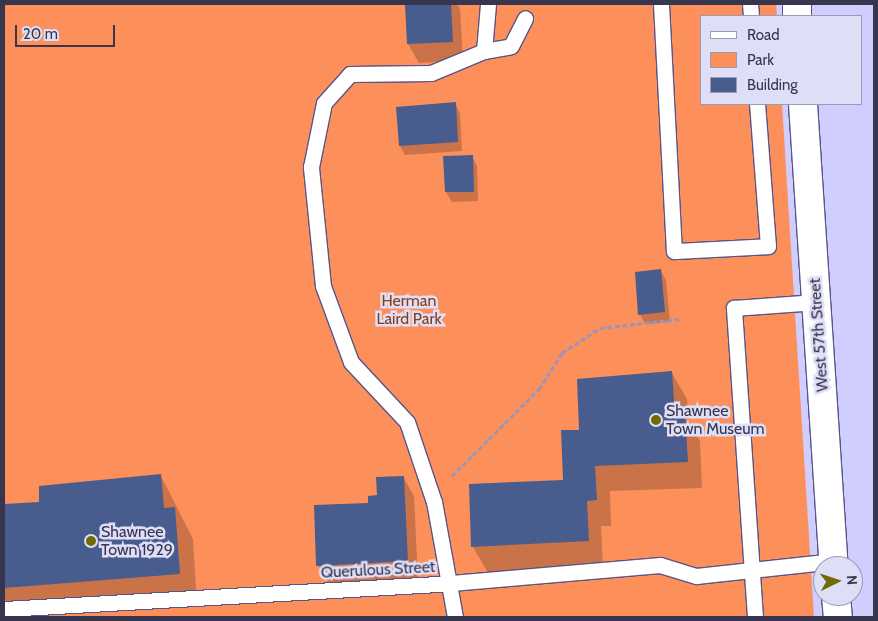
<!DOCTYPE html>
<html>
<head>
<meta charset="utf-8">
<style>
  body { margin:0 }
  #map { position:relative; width:878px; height:621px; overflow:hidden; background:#d0ceff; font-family:Cabin,sans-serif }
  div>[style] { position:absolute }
  .green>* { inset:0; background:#fd905a }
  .shadow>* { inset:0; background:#0003 }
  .building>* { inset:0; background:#485c8d }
  .path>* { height:3px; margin-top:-1.5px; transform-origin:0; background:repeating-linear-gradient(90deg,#9695bc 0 5px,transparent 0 7.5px) }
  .roads { filter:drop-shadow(1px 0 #585488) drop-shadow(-1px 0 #585488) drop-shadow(0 1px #585488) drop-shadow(0 -1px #585488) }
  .lane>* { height:15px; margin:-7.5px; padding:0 7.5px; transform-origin:7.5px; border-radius:7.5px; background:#fff }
  .street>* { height:28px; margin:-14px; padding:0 14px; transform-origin:14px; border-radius:14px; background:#fff }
  .dots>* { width:14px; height:14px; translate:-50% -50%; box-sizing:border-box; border:2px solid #dfdef7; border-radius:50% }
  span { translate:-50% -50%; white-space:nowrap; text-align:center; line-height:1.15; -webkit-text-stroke:5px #dfdef7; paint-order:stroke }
  .park-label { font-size:16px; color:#873e16 }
  .street-label { font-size:16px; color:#37364e }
  .poi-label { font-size:16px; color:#37364e }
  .left { translate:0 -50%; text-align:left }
  .frame { position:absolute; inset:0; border:5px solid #37364e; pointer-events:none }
  .legend { position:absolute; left:700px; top:15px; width:162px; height:90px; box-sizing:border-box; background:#dfdef7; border:1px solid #9c9bb3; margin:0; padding:6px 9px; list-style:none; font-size:15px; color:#37364e }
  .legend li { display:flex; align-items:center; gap:10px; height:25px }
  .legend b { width:25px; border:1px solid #9c9bb3 }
  .north { position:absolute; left:813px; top:556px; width:50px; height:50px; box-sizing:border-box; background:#dfdef7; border:1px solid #9c9bb3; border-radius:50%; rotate:86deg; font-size:14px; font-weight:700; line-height:20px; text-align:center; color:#37364e }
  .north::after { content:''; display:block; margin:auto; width:18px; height:22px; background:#716b07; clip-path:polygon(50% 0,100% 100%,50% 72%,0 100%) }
  .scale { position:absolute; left:15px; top:25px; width:100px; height:22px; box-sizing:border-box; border:2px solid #37364e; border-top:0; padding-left:6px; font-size:15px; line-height:18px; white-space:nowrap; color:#37364e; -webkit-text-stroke:4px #dfdef7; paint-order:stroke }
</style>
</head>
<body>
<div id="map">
  <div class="green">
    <i style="clip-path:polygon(4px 4px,776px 4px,777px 16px,702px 16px,702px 104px,782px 104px,814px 617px,4px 617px)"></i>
  </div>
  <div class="shadow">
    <i style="clip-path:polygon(406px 4px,457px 4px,460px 9px,463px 60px,419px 63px,408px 44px)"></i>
    <i style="clip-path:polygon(455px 104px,460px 113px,462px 151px,405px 155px,400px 146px)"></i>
    <i style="clip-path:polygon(472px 156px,477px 166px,478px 201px,452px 202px,446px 192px,444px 158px)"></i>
    <i style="clip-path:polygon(661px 271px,666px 280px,670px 322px,645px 324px,640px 314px)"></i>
    <i style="clip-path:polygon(672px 373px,687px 399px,688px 420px,700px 441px,702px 488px,610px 491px,611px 526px,601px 526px,603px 567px,488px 573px,473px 547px,564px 481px,580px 431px)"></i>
    <i style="clip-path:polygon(161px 476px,193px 539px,197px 605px,15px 617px,4px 598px,4px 505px,41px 503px)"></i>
    <i style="clip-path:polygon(403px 477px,414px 496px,418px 580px,329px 584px,318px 565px,370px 504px)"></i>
  </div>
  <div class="building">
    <i style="clip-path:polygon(405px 4px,451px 4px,453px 42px,407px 44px)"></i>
    <i style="clip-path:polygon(456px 102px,458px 142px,399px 146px,396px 107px)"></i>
    <i style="clip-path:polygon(473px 155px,474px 192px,445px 192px,443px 156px)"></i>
    <i style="clip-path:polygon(661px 269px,665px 312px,638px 315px,635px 272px)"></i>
    <i style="clip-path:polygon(672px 371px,675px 415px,685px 414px,688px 462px,595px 466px,597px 500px,587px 501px,589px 541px,471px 547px,469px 484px,563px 480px,561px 430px,579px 430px,577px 379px)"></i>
    <i style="clip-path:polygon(161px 474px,164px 508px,175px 507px,180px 574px,4px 588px,4px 504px,39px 502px,39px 486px)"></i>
    <i style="clip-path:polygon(404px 476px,408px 561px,316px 566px,314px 505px,368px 503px,368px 496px,377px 495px,376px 477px)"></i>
  </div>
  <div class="path">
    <i style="left:452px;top:476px;width:123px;rotate:-45deg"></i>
    <i style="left:539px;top:389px;width:43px;rotate:-57.4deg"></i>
    <i style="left:562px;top:353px;width:45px;rotate:-33.3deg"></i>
    <i style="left:600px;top:328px;width:81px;rotate:-6.3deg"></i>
  </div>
  <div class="roads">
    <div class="lane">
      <i style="left:661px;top:4px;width:247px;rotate:87deg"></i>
      <i style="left:674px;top:251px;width:94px;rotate:-3deg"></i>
      <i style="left:768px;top:246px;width:142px;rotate:-94.4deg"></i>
      <i style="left:750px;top:4px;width:12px;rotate:85deg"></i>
      <i style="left:484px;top:51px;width:27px;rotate:-10deg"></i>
      <i style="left:511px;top:46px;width:31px;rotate:-63deg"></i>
      <i style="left:4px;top:609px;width:448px;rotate:-3.3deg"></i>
      <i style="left:451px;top:583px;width:210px;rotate:-4.9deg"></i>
      <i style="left:660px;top:565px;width:38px;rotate:17deg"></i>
      <i style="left:696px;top:576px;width:139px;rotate:-6.2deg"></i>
      <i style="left:455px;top:617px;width:117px;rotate:-100.3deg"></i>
      <i style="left:434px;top:502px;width:84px;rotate:-108.6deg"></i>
      <i style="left:407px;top:422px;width:82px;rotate:-133deg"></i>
      <i style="left:351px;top:362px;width:81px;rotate:-110.2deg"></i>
      <i style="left:323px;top:286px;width:120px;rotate:-95.8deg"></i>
      <i style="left:311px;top:167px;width:65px;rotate:-78.5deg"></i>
      <i style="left:324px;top:103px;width:39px;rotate:-48deg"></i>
      <i style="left:350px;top:74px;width:81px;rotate:-0.7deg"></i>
      <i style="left:431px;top:73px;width:57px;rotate:-22.5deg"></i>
      <i style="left:484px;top:51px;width:47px;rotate:-85.1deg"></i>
      <i style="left:755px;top:617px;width:310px;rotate:-93.9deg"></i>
      <i style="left:734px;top:308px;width:82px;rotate:-4.2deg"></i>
    </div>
    <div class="street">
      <i style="left:797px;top:4px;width:12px;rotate:90deg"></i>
      <i style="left:803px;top:104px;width:463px;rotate:86.2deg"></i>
      <i style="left:836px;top:596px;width:21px;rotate:85deg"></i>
    </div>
  </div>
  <div class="dots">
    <i style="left:656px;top:420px;background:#716b07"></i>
    <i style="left:91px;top:541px;background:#716b07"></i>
  </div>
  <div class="park-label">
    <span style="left:409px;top:310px">Herman<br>Laird Park</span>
  </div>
  <div class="street-label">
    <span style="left:819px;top:335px;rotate:-94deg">West 57th Street</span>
    <span style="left:378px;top:570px;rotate:-3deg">Querulous Street</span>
  </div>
  <div class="poi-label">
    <span class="left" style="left:666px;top:420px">Shawnee<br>Town Museum</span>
    <span class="left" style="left:101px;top:541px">Shawnee<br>Town 1929</span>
  </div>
  <div class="frame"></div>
  <ul class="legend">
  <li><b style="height:6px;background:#fff"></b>Road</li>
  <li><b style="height:14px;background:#fd905a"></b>Park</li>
  <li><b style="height:14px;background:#485c8d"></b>Building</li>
  </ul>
  <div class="north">N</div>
  <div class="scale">20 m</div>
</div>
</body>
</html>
